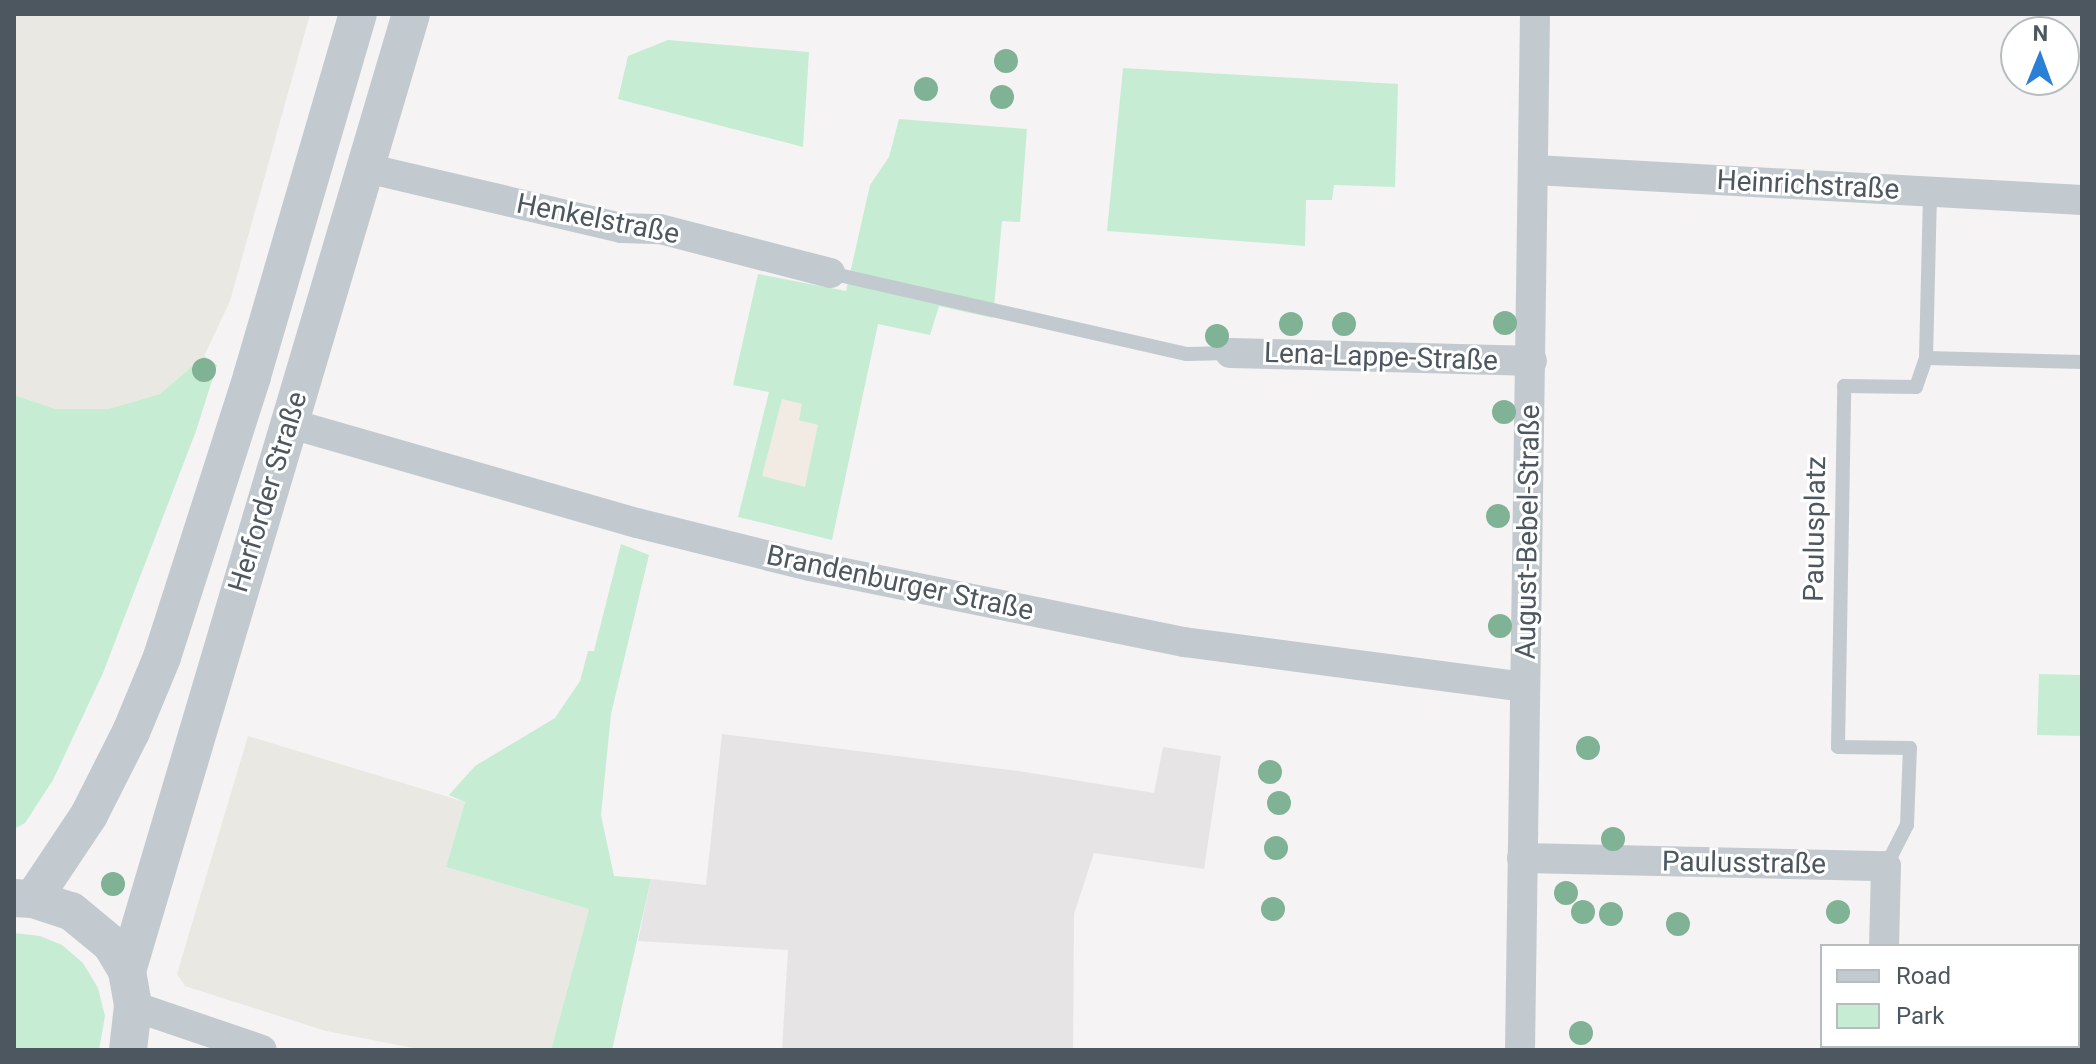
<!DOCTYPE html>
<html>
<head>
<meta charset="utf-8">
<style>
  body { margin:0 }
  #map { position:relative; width:2096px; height:1064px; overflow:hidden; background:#f5f3f3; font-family:Roboto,sans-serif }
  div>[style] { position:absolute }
  .commercial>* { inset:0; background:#eae8e2 }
  .education>* { inset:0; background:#e6e4e4 }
  .green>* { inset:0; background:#c6edd3 }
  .sand>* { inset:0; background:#f1ebe3 }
  .service>* { height:14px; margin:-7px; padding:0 7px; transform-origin:7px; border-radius:7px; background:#c2cad0 }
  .minor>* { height:30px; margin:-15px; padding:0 15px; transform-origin:15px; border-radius:15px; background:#c2cad0 }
  .tertiary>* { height:38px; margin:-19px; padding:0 19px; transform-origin:19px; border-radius:19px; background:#c2cad0 }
  .trees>* { width:24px; height:24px; margin:-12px; border-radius:50%; background:#80b296 }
  span { translate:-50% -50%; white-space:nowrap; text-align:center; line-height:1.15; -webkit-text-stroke:6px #fff; paint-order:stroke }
  .street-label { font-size:28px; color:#4c575f }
  .frame { position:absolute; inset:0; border:16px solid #4c575f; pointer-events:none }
  .legend { position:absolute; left:1820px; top:944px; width:260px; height:104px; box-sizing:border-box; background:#fff; border:2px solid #b7bcbf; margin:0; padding:10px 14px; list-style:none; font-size:24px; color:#4c575f }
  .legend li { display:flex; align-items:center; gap:16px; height:40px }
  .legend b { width:40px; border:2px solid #b7bcbf }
  .north { position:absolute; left:2000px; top:16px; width:80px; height:80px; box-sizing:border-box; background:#fff; border:2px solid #b7bcbf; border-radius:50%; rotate:1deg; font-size:22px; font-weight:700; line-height:32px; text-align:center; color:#4c575f }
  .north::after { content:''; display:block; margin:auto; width:28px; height:36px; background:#2a80d7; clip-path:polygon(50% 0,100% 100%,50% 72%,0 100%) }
</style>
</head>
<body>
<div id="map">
  <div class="commercial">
    <i style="clip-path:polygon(14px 14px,310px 14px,230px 301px,204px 356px,160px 394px,108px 409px,83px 411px,56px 409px,14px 395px)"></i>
    <i style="clip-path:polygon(248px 736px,465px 802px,446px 867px,589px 909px,551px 1050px,424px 1050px,326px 1031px,185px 986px,177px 974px)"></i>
  </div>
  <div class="education">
    <i style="clip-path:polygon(722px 734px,1025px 772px,1154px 793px,1163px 747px,1221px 756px,1204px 869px,1094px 853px,1074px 914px,1073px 1050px,782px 1050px,788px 950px,638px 941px,651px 879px,706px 885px)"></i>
  </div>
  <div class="green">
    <i style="clip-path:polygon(668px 40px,809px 52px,803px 147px,618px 99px,628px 56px)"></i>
    <i style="clip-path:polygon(1123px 68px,1398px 84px,1395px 187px,1334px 185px,1332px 200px,1306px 200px,1305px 246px,1107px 231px)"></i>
    <i style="clip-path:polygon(899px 119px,1027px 129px,1020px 222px,1002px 221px,993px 318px,939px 306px,930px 335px,878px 324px,832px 540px,738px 517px,769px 392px,733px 385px,758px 274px,846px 291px,870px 185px,889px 157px)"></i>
    <i style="clip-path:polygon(204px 356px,217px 365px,196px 431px,103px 673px,53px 780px,25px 823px,14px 829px,14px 395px,56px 409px,108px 409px,160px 394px)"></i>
    <i style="clip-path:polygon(621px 544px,649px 555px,611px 714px,601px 815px,614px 876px,651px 879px,612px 1050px,551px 1050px,589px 909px,446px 867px,465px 802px,449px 795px,475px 766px,555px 718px,580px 681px,588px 651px,594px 651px)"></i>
    <i style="clip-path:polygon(2039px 674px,2082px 675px,2082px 736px,2037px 735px)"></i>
    <i style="clip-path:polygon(14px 933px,40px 936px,62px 945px,83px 963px,98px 988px,105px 1016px,99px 1050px,14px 1050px)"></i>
  </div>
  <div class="sand">
    <i style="clip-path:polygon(782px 399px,802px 404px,799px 420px,818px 425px,805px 487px,762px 476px)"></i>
  </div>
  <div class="service">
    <i style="left:830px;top:273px;width:366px;rotate:12.8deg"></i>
    <i style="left:1187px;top:354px;width:43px;rotate:-1.3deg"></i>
    <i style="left:1926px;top:358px;width:156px;rotate:1.5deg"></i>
    <i style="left:1886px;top:866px;width:46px;rotate:-62.9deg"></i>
    <i style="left:1907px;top:825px;width:77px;rotate:-87.8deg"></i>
    <i style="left:1910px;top:748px;width:72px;rotate:-179.2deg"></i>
    <i style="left:1838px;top:747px;width:361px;rotate:-89deg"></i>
    <i style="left:1844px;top:386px;width:72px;rotate:0.8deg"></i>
    <i style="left:1916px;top:387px;width:31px;rotate:-71deg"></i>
    <i style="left:1926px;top:358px;width:166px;rotate:-88.6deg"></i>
  </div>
  <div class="minor">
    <i style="left:366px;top:168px;width:263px;rotate:13.2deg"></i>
    <i style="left:622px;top:228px;width:38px;rotate:2deg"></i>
    <i style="left:660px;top:229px;width:176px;rotate:14.5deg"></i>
    <i style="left:1535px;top:170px;width:548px;rotate:3.14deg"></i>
    <i style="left:1230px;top:353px;width:302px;rotate:1.5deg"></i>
    <i style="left:288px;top:423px;width:363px;rotate:16deg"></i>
    <i style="left:637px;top:523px;width:178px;rotate:14deg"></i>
    <i style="left:810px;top:566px;width:382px;rotate:11.5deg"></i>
    <i style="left:1184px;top:642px;width:343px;rotate:7.5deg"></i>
    <i style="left:1522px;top:858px;width:364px;rotate:1.3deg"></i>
    <i style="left:1886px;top:866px;width:80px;rotate:91.4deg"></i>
    <i style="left:2078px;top:993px;width:4px"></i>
    <i style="left:133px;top:1006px;width:136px;rotate:18.8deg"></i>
    <i style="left:1520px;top:1050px;width:1036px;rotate:-89.17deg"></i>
    <i style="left:1882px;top:1050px;width:4px;rotate:-90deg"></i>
  </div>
  <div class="tertiary">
    <i style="left:14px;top:898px;width:19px;rotate:3deg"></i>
    <i style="left:33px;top:899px;width:40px;rotate:18deg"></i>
    <i style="left:71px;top:911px;width:52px;rotate:39.5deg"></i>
    <i style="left:111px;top:944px;width:31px;rotate:59deg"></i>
    <i style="left:127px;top:971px;width:36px;rotate:80deg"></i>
    <i style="left:133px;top:1006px;width:44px;rotate:96.5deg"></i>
    <i style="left:33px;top:899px;width:101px;rotate:-56.3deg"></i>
    <i style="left:89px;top:815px;width:93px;rotate:-63.2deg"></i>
    <i style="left:131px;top:732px;width:81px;rotate:-67.5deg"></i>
    <i style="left:162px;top:657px;width:295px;rotate:-72.2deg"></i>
    <i style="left:252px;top:376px;width:377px;rotate:-73.7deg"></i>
    <i style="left:127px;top:971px;width:998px;rotate:-73.47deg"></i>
  </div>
  <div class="trees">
    <i style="left:1006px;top:61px"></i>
    <i style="left:926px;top:89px"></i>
    <i style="left:1002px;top:97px"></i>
    <i style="left:1505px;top:323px"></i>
    <i style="left:1291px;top:324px"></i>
    <i style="left:1344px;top:324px"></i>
    <i style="left:1217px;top:336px"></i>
    <i style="left:204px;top:370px"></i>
    <i style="left:1504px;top:412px"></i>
    <i style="left:1498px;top:516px"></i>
    <i style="left:1500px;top:626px"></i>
    <i style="left:1588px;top:748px"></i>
    <i style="left:1270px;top:772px"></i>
    <i style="left:1279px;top:803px"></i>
    <i style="left:1613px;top:839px"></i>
    <i style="left:1276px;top:848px"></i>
    <i style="left:113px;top:884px"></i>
    <i style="left:1566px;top:893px"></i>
    <i style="left:1273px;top:909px"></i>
    <i style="left:1583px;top:912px"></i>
    <i style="left:1838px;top:912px"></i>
    <i style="left:1611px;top:914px"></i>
    <i style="left:1678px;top:924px"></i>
    <i style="left:1581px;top:1033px"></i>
  </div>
  <div class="street-label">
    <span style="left:1808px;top:185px;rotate:3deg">Heinrichstraße</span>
    <span style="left:598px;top:219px;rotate:11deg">Henkelstraße</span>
    <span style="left:1381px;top:357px;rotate:2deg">Lena-Lappe-Straße</span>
    <span style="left:268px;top:492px;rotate:-73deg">Herforder Straße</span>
    <span style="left:1815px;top:529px;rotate:-89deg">Paulusplatz</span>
    <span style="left:1528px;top:532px;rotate:-89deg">August-Bebel-Straße</span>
    <span style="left:900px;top:583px;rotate:12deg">Brandenburger Straße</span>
    <span style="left:1744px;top:863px;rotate:1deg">Paulusstraße</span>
  </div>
  <div class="frame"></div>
  <ul class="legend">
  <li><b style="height:10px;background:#c2cad0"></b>Road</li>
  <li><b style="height:22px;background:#c6edd3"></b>Park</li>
  </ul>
  <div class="north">N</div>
</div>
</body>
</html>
